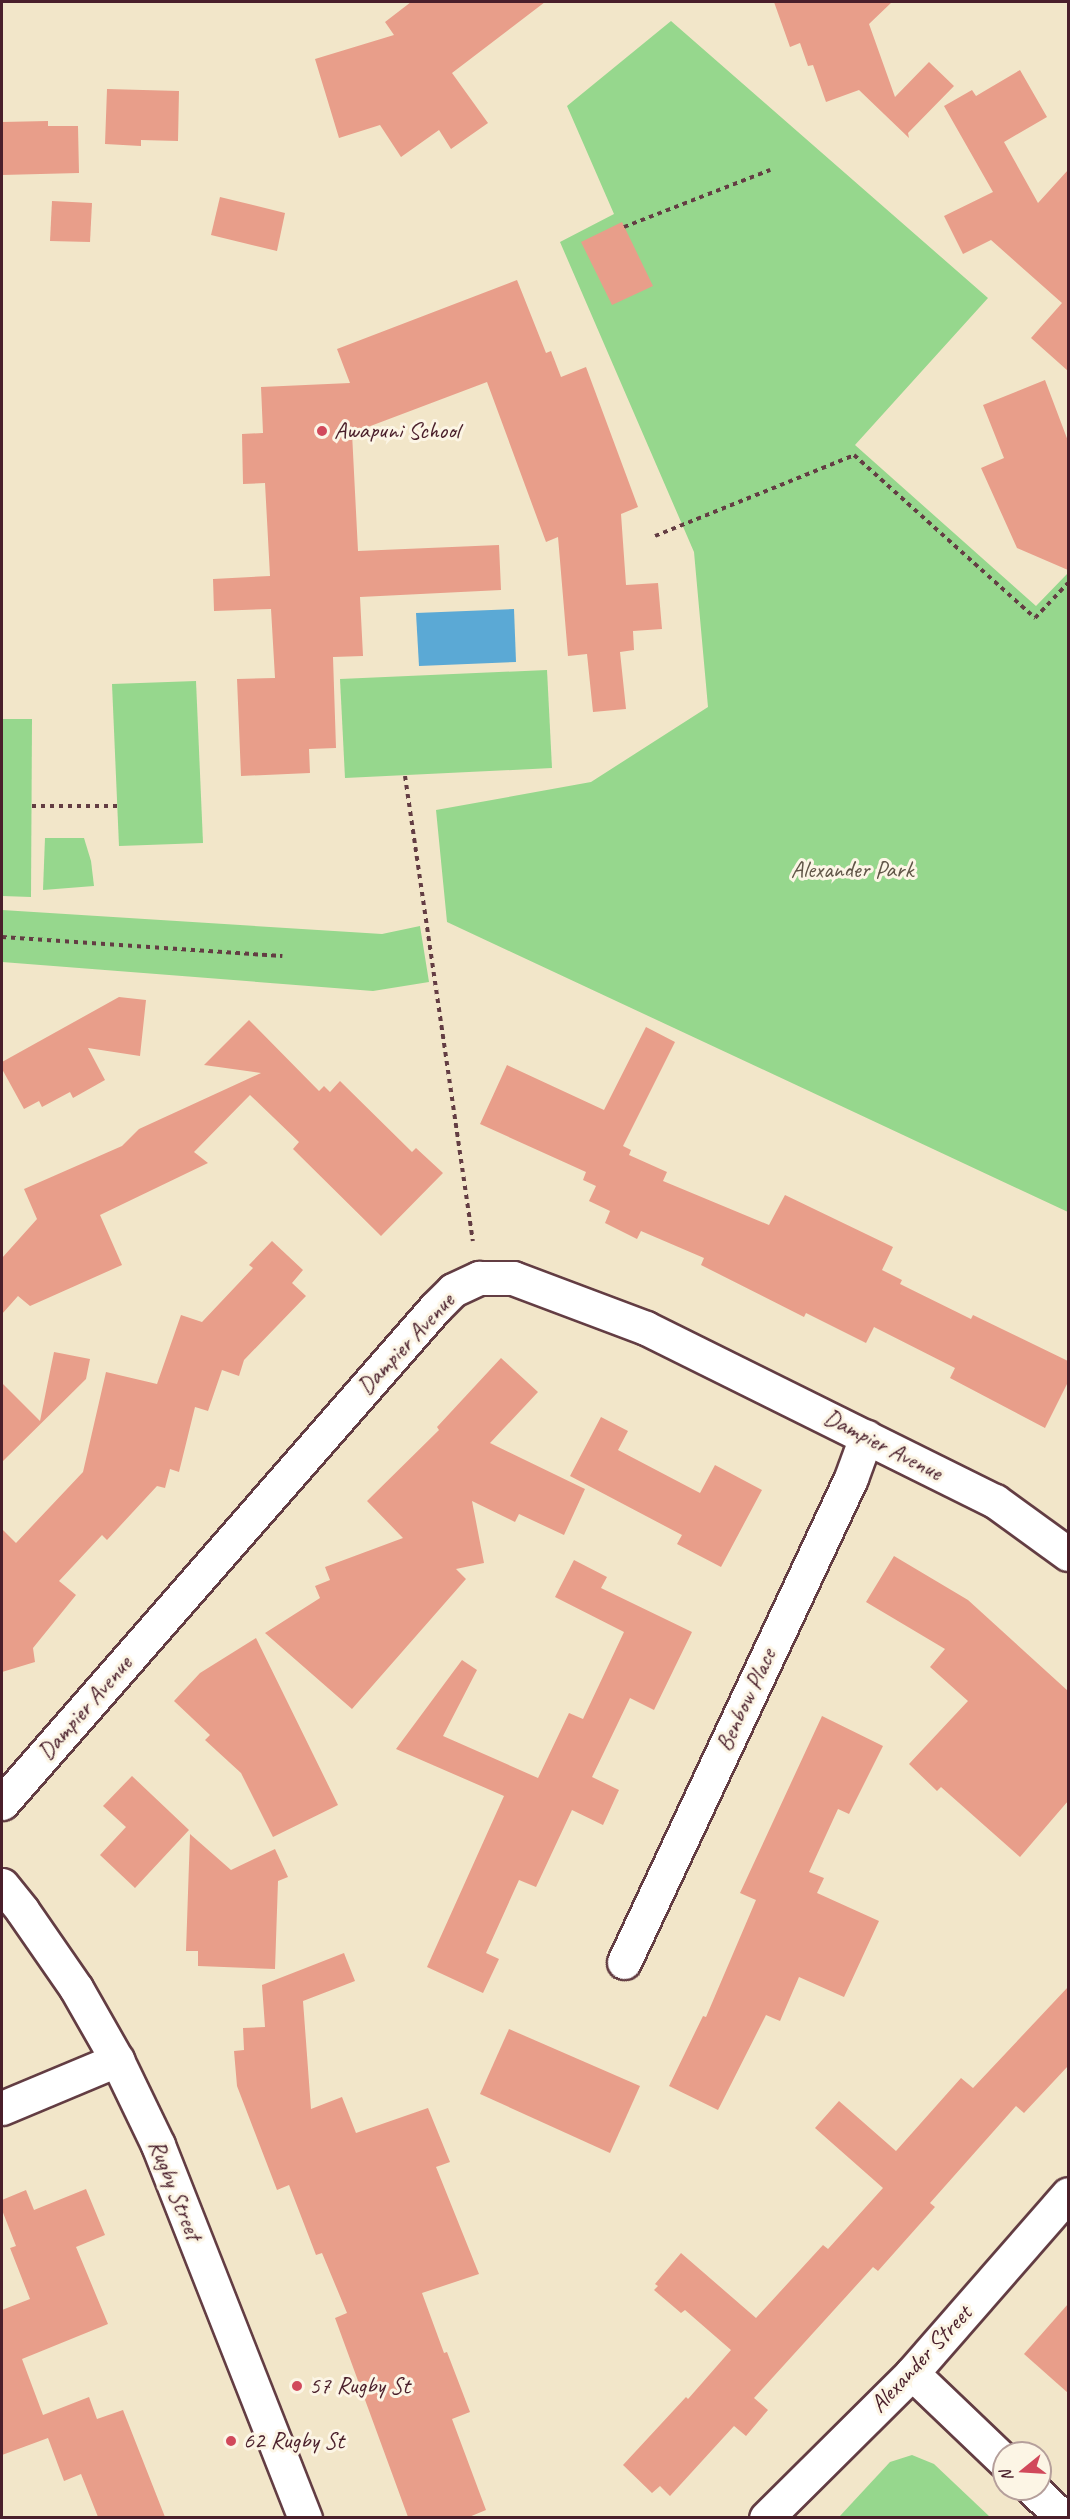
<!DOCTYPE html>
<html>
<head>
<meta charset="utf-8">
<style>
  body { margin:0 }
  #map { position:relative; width:1070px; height:2519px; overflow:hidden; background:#f2e6c9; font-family:Caveat,sans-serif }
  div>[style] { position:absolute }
  .green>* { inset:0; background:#96d78d }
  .water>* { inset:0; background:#5ba9d5 }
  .building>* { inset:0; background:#e89e8a }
  .path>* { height:4px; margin-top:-2px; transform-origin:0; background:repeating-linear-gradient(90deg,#633d43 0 4.5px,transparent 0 9px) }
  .roads { filter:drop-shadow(2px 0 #633d43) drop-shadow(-2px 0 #633d43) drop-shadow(0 2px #633d43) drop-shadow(0 -2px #633d43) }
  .street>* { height:33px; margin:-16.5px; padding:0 16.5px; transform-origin:16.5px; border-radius:16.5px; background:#fff }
  .secondary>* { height:33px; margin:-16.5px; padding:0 16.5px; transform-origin:16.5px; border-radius:16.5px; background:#fff }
  .dots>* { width:16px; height:16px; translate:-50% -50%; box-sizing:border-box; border:3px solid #fcf5e5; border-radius:50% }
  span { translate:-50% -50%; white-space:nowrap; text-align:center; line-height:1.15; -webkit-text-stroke:6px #fcf5e5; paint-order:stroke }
  .poi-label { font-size:24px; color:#4a1f2b }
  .left { translate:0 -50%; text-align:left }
  .park-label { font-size:24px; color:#615648 }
  .street-label { font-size:24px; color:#4a1f2b }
  .frame { position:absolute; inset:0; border:3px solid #4a1f2b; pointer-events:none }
  .north { position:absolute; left:992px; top:2441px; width:60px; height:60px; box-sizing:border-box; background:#fcf5e5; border:2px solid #b59f9b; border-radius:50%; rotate:252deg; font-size:16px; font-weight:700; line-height:24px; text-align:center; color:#4a1f2b }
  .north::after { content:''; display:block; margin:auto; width:21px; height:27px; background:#d1495b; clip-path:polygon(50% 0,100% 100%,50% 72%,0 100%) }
</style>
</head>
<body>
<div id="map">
  <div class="green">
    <i style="clip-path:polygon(671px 21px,988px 298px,855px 445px,1036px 606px,1068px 573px,1068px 1212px,447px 922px,436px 810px,591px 782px,708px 707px,694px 552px,560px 242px,614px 214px,567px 106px)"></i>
    <i style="clip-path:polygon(547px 670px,552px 768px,345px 778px,340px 679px)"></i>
    <i style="clip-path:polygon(196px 681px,203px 843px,119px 846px,112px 684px)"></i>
    <i style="clip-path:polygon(2px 719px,32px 719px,31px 897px,2px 896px)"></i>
    <i style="clip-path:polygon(45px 838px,84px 838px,91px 861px,94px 886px,43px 890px)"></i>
    <i style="clip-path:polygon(2px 910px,382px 934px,420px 926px,429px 982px,373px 991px,2px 962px)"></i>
    <i style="clip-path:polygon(912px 2455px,934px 2464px,990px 2517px,839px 2517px,890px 2462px)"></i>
  </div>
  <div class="water">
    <i style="clip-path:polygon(514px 609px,516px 662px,419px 666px,416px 613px)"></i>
  </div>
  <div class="building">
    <i style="clip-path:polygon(411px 2px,545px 2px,452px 73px,488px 123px,451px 149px,439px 130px,401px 157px,380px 125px,339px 138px,315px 59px,394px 35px,385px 22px)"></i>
    <i style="clip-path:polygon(774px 2px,892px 2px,869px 24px,895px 97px,929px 62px,954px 86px,908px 133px,909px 138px,859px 90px,826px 102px,813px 65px,808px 66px,800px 43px,790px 47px)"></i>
    <i style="clip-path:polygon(1020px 70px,1047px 117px,1004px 142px,1038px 203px,1068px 170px,1068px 371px,1031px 338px,1062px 303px,991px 240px,963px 254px,944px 216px,993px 192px,944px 106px,972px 90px,976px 96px)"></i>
    <i style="clip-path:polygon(107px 89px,179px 91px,178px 141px,141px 140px,141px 146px,105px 144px)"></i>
    <i style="clip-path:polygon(48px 121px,48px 126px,78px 126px,79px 173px,2px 175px,2px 122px)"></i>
    <i style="clip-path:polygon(220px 197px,285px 213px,277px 251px,211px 235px)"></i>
    <i style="clip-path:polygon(52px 201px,92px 203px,90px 242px,50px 241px)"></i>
    <i style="clip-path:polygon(622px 222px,653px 286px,612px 305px,581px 242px)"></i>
    <i style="clip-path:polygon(517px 280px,546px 353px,551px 351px,561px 377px,586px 367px,638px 507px,621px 514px,626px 585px,658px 583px,662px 629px,633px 631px,634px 650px,620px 652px,626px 709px,593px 712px,587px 654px,568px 656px,558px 537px,546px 542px,487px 382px,352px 433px,358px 551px,499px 545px,501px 590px,360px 597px,363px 656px,333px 657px,336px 748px,309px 749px,310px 773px,241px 776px,237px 679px,275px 678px,271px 609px,214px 611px,213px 579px,270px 576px,265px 483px,243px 484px,242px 434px,263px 433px,261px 387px,350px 383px,337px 349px)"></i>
    <i style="clip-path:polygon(1045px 380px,1068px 441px,1068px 570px,1017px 548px,981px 468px,1004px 458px,983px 405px)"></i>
    <i style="clip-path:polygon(119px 997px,146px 1000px,140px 1056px,88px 1048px,105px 1080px,73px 1098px,70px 1092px,42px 1107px,39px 1101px,24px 1109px,2px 1069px,2px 1062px)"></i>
    <i style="clip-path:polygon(249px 1020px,319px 1091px,324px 1086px,330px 1092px,340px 1081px,412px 1152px,416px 1148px,443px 1173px,381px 1236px,293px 1149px,299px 1142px,250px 1095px,194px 1152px,208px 1163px,100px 1215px,122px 1265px,30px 1306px,18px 1296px,2px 1314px,2px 1258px,37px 1219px,24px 1189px,122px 1146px,139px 1129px,261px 1073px,204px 1065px)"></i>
    <i style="clip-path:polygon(646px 1027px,675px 1042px,623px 1146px,631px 1150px,629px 1155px,667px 1172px,663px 1181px,769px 1225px,785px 1195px,893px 1247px,882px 1270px,902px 1280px,900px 1284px,971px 1319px,973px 1315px,1068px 1361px,1068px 1382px,1045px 1428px,950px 1378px,955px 1368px,874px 1327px,866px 1343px,806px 1313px,804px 1317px,701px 1265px,704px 1258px,641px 1231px,637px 1239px,605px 1223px,610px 1211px,589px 1201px,596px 1186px,583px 1180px,586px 1172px,480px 1124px,507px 1065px,604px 1110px)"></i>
    <i style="clip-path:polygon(272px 1241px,303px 1270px,292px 1283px,306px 1296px,244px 1360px,239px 1376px,222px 1370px,208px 1411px,195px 1407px,179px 1472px,170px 1469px,165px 1488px,157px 1486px,107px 1540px,102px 1535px,59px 1581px,76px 1595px,33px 1648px,35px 1662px,2px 1672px,2px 1529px,16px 1543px,83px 1472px,106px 1372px,157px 1384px,181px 1315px,202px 1322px,253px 1268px,249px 1265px)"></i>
    <i style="clip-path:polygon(54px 1352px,90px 1359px,86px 1379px,2px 1462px,2px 1383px,40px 1421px)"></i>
    <i style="clip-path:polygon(501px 1358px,538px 1392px,490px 1443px,585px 1489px,564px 1535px,519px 1514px,515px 1522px,472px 1501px,484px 1563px,456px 1569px,466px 1579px,352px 1709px,265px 1633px,320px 1598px,315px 1586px,330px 1580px,325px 1567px,403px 1538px,367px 1501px,439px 1430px,437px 1427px)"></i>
    <i style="clip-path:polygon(601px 1417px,628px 1431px,618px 1450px,700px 1493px,715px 1465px,762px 1490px,721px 1567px,677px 1544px,682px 1535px,570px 1476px)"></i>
    <i style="clip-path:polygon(894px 1556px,968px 1600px,1068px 1691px,1068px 1801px,1020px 1857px,941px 1787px,937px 1791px,909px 1764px,968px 1701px,930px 1667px,945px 1649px,866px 1602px)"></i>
    <i style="clip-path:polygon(574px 1560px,607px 1577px,601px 1588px,692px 1632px,654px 1710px,630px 1698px,592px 1777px,619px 1790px,603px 1825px,572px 1810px,536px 1887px,519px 1880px,486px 1953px,499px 1959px,483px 1993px,427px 1967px,504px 1796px,396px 1749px,462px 1660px,477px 1670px,443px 1736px,538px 1778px,569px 1713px,583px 1719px,624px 1632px,555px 1597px)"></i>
    <i style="clip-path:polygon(256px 1638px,338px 1805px,273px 1837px,241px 1773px,205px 1740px,210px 1735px,174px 1701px,200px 1673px)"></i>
    <i style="clip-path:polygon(822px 1716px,883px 1746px,849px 1814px,838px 1809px,809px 1872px,824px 1878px,817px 1893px,879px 1921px,844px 1997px,799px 1977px,780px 2021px,766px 2015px,718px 2110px,669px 2086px,703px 2016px,706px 2017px,756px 1900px,740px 1893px)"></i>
    <i style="clip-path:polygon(132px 1776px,189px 1830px,135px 1888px,100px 1855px,126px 1827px,103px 1806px)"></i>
    <i style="clip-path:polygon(190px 1834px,231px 1870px,275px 1849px,288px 1877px,278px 1881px,275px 1969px,198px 1966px,198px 1951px,186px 1951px)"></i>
    <i style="clip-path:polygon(344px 1953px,355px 1981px,303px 2001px,311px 2109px,342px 2097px,356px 2133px,428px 2108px,450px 2162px,436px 2167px,479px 2274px,422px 2293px,444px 2353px,447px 2352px,470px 2412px,452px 2419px,486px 2510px,469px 2517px,408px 2517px,335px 2318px,347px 2313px,322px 2253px,316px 2255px,289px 2185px,277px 2190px,237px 2086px,234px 2051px,244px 2050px,243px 2028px,265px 2027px,262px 1985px)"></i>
    <i style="clip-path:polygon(1068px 1987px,1068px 2066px,1024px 2113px,1016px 2106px,930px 2203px,935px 2207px,878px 2271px,873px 2267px,754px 2398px,768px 2410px,746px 2436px,734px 2426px,670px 2496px,660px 2486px,652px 2493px,623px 2465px,686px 2397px,688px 2399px,731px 2350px,685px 2310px,681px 2313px,654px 2290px,658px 2286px,655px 2284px,681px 2253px,756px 2318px,823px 2245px,828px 2249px,883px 2188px,815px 2128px,839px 2101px,896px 2151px,961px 2078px,973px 2088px)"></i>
    <i style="clip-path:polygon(509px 2029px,640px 2086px,610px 2153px,480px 2094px)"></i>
    <i style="clip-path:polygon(86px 2189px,105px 2235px,76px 2247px,108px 2324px,22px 2359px,43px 2415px,89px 2397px,97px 2419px,123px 2410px,165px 2517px,98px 2517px,81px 2474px,64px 2481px,48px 2438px,2px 2455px,2px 2310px,30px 2299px,10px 2248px,16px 2246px,2px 2210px,2px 2200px,26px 2190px,34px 2210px)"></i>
    <i style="clip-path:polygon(1068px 2304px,1068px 2393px,1024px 2354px)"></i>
  </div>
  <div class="path">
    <i style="left:624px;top:227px;width:157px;rotate:-21.3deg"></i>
    <i style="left:655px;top:536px;width:215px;rotate:-22.1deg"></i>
    <i style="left:854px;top:455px;width:244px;rotate:42deg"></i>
    <i style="left:1035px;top:618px;width:48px;rotate:-46.7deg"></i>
    <i style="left:405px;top:776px;width:470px;rotate:81.7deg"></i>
    <i style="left:32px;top:806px;width:85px"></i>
    <i style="left:2px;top:937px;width:281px;rotate:3.9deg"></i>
    <i style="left:871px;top:2518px;width:45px"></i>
  </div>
  <div class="roads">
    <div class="street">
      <i style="left:2px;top:1803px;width:658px;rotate:-48.82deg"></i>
      <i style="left:435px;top:1308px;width:25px;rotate:-45deg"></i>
      <i style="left:453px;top:1290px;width:29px;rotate:-25deg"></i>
      <i style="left:479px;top:1278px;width:34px"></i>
      <i style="left:513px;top:1278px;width:142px;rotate:20.6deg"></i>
      <i style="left:646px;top:1328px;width:390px;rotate:26.4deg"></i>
      <i style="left:995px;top:1501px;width:90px;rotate:36deg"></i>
      <i style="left:624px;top:1962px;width:535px;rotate:-64.87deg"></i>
      <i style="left:851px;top:1478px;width:44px;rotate:-69.9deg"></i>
      <i style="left:2px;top:2108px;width:125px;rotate:-22.7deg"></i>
      <i style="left:912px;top:2373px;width:127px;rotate:43.7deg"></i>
      <i style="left:1033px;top:2489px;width:42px;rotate:44deg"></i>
      <i style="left:766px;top:2518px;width:206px;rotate:-44.8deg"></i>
      <i style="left:912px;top:2373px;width:237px;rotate:-48.9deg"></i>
    </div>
    <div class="secondary">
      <i style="left:2px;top:1885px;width:32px;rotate:51deg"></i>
      <i style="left:22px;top:1910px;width:95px;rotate:55.3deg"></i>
      <i style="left:76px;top:1988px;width:83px;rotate:60.3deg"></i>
      <i style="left:117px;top:2060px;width:94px;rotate:64.2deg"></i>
      <i style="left:158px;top:2145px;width:401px;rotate:68.5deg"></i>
    </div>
  </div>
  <div class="dots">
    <i style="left:322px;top:431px;background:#d1495b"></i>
    <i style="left:297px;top:2386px;background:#d1495b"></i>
    <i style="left:231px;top:2441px;background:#d1495b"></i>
  </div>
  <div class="poi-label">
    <span class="left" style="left:334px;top:431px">Awapuni School</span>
    <span class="left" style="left:309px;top:2386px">57 Rugby St</span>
    <span class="left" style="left:243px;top:2441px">62 Rugby St</span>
  </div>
  <div class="park-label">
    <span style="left:852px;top:870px">Alexander Park</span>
  </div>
  <div class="street-label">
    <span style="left:406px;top:1344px;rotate:-47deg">Dampier Avenue</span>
    <span style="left:883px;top:1445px;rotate:27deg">Dampier Avenue</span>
    <span style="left:746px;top:1700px;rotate:-65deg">Benbow Place</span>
    <span style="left:85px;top:1708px;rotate:-49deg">Dampier Avenue</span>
    <span style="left:175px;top:2190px;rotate:68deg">Rugby Street</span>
    <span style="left:921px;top:2359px;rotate:-47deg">Alexander Street</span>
  </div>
  <div class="frame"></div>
  <div class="north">N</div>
</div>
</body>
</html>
